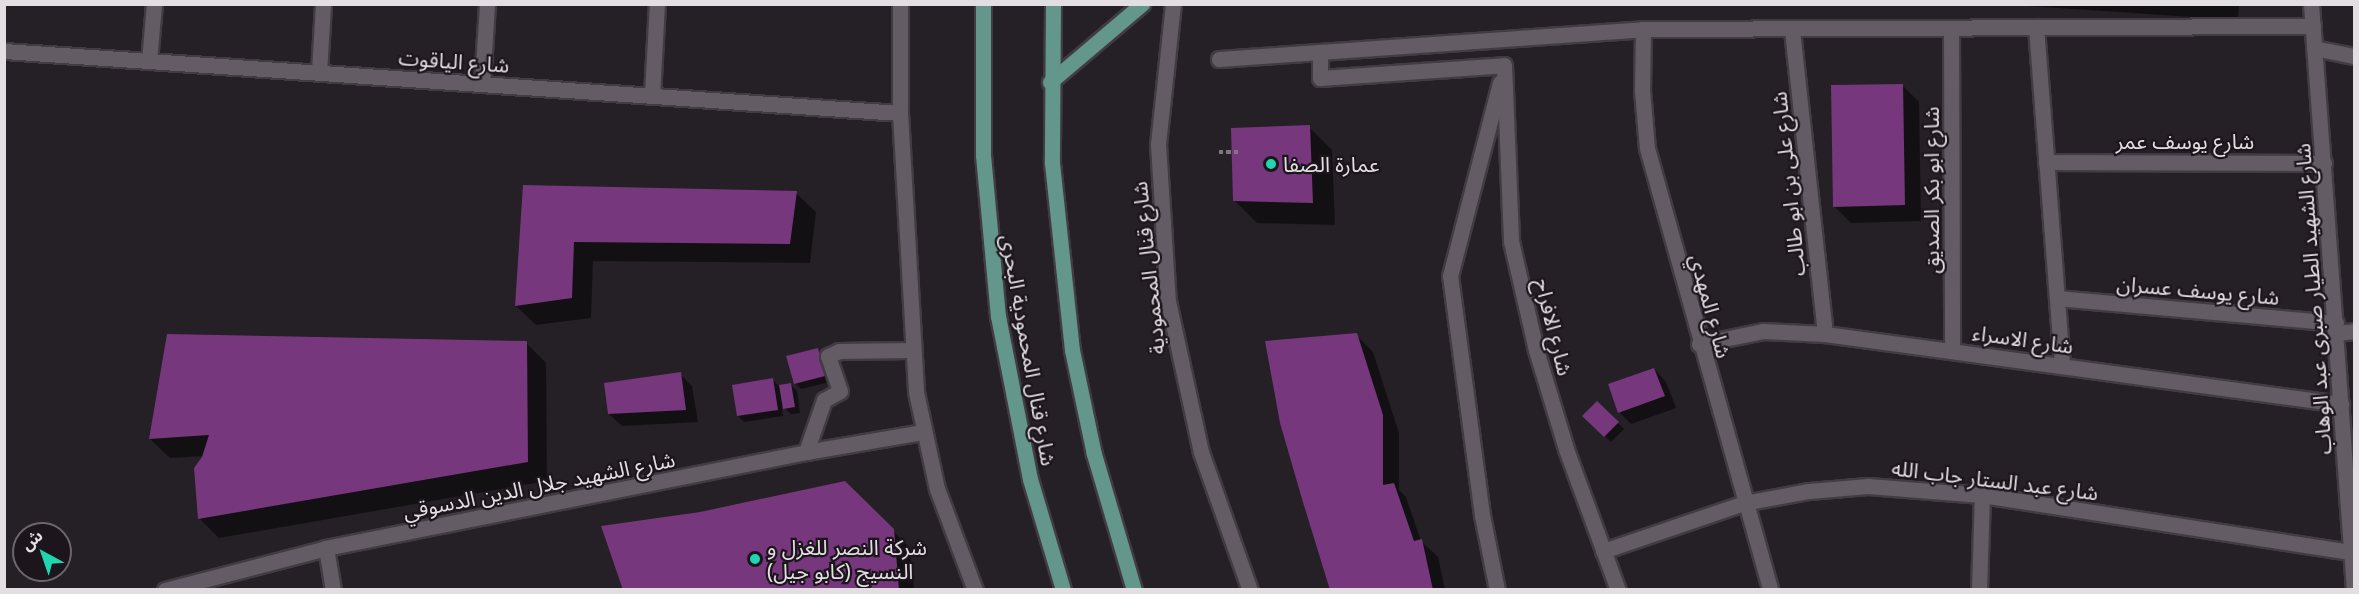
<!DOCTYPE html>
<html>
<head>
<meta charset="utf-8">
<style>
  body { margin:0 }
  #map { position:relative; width:2359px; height:594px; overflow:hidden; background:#251f26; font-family:"Noto Sans","Noto Sans Arabic",sans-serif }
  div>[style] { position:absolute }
  .shadow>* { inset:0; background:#0007 }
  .building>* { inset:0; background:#76377c }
  .path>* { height:4px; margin-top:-2px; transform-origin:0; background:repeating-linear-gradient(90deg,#7d787e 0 4.5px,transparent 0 7.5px) }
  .roads { filter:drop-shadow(2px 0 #413c42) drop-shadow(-2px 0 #413c42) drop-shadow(0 2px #413c42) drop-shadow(0 -2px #413c42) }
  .minor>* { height:15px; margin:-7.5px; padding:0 7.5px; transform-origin:7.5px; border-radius:7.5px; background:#635c64 }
  .major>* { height:15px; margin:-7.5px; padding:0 7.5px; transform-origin:7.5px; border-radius:7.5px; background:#63978c }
  .dots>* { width:16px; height:16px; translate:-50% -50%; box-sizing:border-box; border:3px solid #1c161c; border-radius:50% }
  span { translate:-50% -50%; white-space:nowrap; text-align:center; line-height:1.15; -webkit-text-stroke:4.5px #1c161c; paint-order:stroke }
  .street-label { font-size:21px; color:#e2dee2 }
  .poi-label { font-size:21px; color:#e2dee2 }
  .left { translate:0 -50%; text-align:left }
  .frame { position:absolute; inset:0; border:6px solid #e2dee2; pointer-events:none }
  .north { position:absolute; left:12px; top:522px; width:60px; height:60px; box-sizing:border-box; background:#1c161c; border:2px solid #6b666b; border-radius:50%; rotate:320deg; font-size:16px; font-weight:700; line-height:24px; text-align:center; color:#e2dee2 }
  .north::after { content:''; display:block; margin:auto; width:21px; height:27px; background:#20d5b0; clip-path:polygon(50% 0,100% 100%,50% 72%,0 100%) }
</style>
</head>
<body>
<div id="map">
  <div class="shadow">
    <i style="clip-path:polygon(1998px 4px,2239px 4px,2238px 20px)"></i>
    <i style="clip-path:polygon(1902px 85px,1919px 102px,1921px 221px,1851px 223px,1834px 206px)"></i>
    <i style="clip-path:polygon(1309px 127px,1332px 150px,1335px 225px,1257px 223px,1234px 200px)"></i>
    <i style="clip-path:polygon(525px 187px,796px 193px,816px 212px,810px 263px,593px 261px,591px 318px,536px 325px,516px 306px)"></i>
    <i style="clip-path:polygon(1356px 335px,1373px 352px,1399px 433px,1399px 490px,1406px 497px,1421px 541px,1438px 557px,1445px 590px,1331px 590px)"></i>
    <i style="clip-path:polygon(526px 343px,546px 363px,547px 481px,219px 538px,199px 518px,205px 456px,170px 458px,150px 439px)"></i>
    <i style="clip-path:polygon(818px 350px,824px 356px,830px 382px,801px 389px,795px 383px)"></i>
    <i style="clip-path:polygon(1654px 369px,1666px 382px,1676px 408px,1631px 424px,1619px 412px)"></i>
    <i style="clip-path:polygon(680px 374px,692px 386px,698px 422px,622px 426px,609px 414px)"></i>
    <i style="clip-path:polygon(773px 380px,780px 387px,790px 384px,797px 391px,800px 413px,791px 414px,782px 406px,783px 416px,744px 422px,738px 416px)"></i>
    <i style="clip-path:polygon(1597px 403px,1624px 429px,1611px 442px,1584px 416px)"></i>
    <i style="clip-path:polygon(845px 483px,910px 548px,914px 590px,624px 590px,700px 513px)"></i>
  </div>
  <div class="building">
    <i style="clip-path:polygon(1903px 84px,1905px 205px,1833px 207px,1831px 85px)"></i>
    <i style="clip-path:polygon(1310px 125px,1313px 203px,1233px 201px,1231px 128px)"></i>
    <i style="clip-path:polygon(523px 185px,797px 191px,790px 244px,574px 242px,572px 298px,515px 306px)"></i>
    <i style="clip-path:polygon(1357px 333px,1383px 415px,1383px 485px,1394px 483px,1414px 541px,1422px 539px,1433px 590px,1330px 590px,1302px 499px,1280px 423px,1265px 341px)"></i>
    <i style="clip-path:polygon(167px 334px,527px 341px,528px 462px,198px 519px,194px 468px,202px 457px,209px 435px,149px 439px)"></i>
    <i style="clip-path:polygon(818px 348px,825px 376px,794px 384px,786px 356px)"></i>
    <i style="clip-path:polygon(1654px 368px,1665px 396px,1618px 413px,1608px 384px)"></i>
    <i style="clip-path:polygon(681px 372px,686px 410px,608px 414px,604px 383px)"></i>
    <i style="clip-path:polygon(773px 378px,778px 410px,737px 416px,732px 385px)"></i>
    <i style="clip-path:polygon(791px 383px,795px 407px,783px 409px,779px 385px)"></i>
    <i style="clip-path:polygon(1597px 401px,1619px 422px,1604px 437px,1582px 416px)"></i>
    <i style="clip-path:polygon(845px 481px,894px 529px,899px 590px,623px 590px,601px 526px,700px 512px)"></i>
  </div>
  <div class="path">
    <i style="left:1219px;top:152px;width:22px"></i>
  </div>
  <div class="roads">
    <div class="minor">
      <i style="left:900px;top:4px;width:109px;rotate:90deg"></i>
      <i style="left:900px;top:113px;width:279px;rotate:86.7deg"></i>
      <i style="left:916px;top:392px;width:99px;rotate:77.8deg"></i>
      <i style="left:937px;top:489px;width:108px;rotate:69.4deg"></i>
      <i style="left:1173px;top:4px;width:141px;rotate:96.1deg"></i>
      <i style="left:1158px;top:144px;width:157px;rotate:86.4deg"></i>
      <i style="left:1168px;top:301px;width:155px;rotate:77.7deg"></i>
      <i style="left:1201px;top:452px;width:146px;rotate:70.5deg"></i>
      <i style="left:2311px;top:4px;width:588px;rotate:85.8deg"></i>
      <i style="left:2036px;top:27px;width:340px;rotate:85.6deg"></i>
      <i style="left:1951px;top:28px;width:323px;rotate:89.8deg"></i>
      <i style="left:1643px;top:29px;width:61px;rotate:90.9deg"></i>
      <i style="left:1642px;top:90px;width:58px;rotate:85.1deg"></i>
      <i style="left:1647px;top:148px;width:459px;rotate:74.4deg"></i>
      <i style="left:1792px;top:30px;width:306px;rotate:83.8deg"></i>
      <i style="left:2314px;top:48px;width:41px;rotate:11.3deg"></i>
      <i style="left:4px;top:51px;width:898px;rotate:3.96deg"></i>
      <i style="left:1320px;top:53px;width:25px;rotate:90deg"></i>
      <i style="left:1320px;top:78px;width:184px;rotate:-4deg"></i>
      <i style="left:1219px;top:59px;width:425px;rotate:-4deg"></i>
      <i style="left:1643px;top:29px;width:670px;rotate:-0.26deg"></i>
      <i style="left:149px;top:61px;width:57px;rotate:-85deg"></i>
      <i style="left:1504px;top:65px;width:176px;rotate:87.7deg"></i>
      <i style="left:1511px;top:241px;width:112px;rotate:77.1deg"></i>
      <i style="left:1536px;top:350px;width:103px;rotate:73.1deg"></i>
      <i style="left:1566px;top:449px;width:150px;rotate:69.8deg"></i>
      <i style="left:319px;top:72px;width:68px;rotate:-86.6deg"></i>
      <i style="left:482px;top:84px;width:80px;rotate:-86.4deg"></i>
      <i style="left:652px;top:95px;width:91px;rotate:-86.9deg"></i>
      <i style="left:2046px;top:162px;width:278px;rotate:0.2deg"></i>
      <i style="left:2057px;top:298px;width:280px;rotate:5.1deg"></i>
      <i style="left:2336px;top:333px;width:18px;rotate:-6deg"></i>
      <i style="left:1699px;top:344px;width:65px;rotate:-11.5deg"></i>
      <i style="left:1763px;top:331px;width:62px;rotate:2.8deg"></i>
      <i style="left:1825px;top:334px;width:521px;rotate:7.73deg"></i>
      <i style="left:806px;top:452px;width:55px;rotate:-70.9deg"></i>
      <i style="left:824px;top:400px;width:18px;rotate:-29deg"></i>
      <i style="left:840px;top:391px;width:37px;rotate:-109deg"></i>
      <i style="left:828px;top:356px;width:12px;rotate:-24deg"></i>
      <i style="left:839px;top:351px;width:72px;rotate:-0.8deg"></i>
      <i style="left:326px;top:548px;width:43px;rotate:80.5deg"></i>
      <i style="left:1603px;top:551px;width:149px;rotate:-18.8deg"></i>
      <i style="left:1744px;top:503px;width:66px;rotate:-10.5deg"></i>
      <i style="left:1809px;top:491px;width:59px;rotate:-4.8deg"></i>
      <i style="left:1868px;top:486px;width:114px;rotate:4.5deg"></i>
      <i style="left:1982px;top:495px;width:374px;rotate:8.8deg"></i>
      <i style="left:165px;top:590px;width:166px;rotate:-14.6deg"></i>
      <i style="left:326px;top:548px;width:490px;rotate:-11.3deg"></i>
      <i style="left:806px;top:452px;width:119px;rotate:-9.7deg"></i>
      <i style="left:1497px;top:590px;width:76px;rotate:-101.3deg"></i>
      <i style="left:1482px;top:515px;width:241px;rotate:-97.6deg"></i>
      <i style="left:1450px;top:276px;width:200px;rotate:-75.5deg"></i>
      <i style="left:1979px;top:590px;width:95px;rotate:-88.2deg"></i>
    </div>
    <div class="major">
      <i style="left:983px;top:4px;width:151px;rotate:90deg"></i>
      <i style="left:983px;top:155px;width:162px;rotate:84.7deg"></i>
      <i style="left:998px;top:316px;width:166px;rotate:78.9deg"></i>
      <i style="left:1030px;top:479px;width:116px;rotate:73.4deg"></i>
      <i style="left:1053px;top:4px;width:159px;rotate:90.4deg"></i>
      <i style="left:1052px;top:163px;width:188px;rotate:83.9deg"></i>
      <i style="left:1072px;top:350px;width:106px;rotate:78.1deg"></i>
      <i style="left:1094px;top:454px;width:142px;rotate:73.6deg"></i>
      <i style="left:1050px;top:82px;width:121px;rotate:-40.3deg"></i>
    </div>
  </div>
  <div class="dots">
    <i style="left:1271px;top:164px;background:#20d5b0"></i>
    <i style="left:755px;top:559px;background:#20d5b0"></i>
  </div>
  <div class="street-label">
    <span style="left:454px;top:61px;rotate:4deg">شارع الياقوت</span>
    <span style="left:2185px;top:141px">شارع يوسف عمر</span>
    <span style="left:1788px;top:184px;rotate:-96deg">شارع على بن ابو طالب</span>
    <span style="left:1931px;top:190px;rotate:-90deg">شارع ابو بكر الصديق</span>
    <span style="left:1148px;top:268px;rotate:-96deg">شارع قنال المحمودية</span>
    <span style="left:2198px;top:290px;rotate:5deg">شارع يوسف عسران</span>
    <span style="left:2313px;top:299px;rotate:-94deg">شارع الشهيد الطيار صبرى عبد الوهاب</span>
    <span style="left:1711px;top:306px;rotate:75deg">شارع المهدي</span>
    <span style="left:1554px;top:327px;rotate:76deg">شارع الافراح</span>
    <span style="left:2023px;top:339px;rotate:8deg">شارع الاسراء</span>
    <span style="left:1029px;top:350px;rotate:80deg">شارع قنال المحمودية البحرى</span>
    <span style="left:1995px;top:480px;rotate:7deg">شارع عبد الستار جاب الله</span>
    <span style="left:539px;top:485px;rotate:-11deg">شارع الشهيد جلال الدين الدسوقي</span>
  </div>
  <div class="poi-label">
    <span class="left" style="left:1283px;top:164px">عمارة الصفا</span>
    <span class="left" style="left:767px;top:559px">شركة النصر للغزل و<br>النسيج (كابو جيل)</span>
  </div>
  <div class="frame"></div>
  <div class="north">ش</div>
</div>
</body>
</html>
